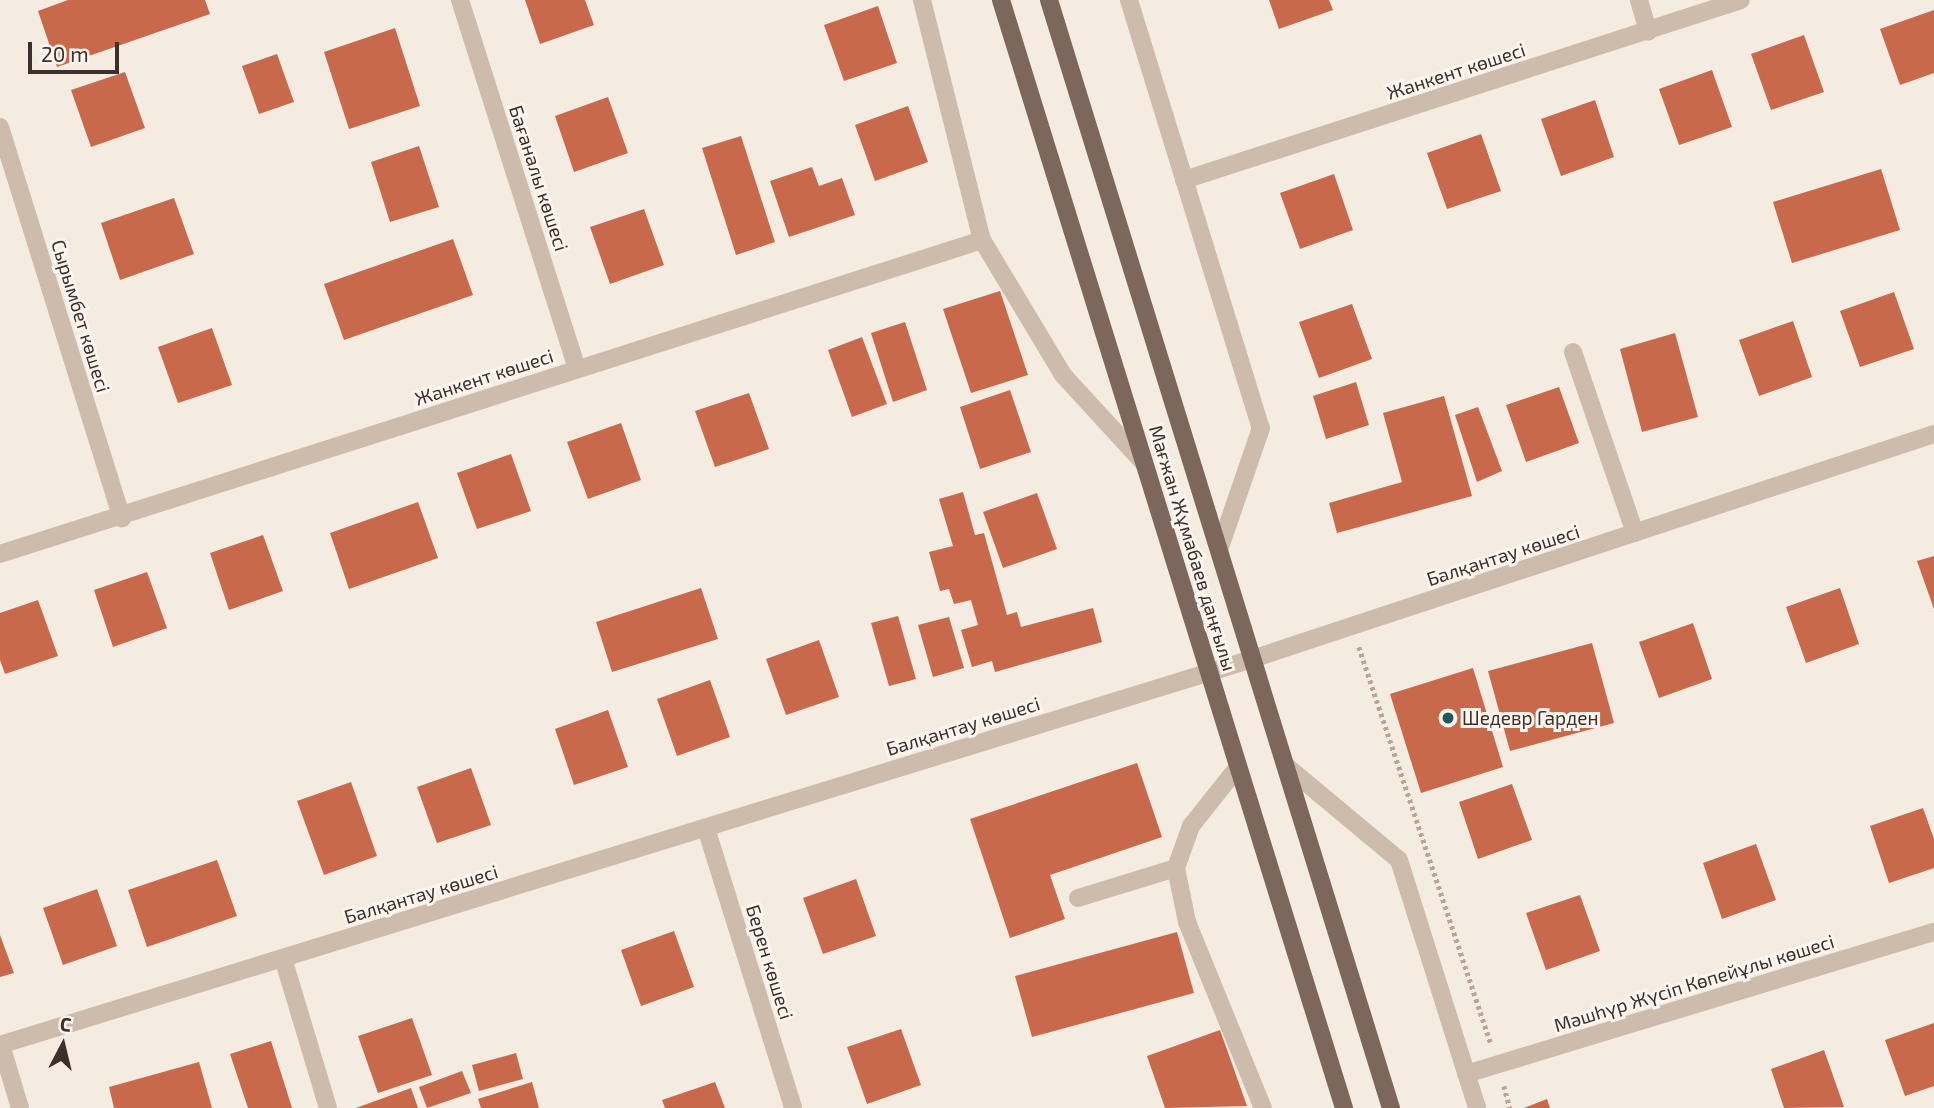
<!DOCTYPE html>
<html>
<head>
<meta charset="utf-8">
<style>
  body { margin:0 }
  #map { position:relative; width:1934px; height:1108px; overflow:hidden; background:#f4ebe1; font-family:"Exo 2",sans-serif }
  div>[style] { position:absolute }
  .building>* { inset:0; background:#c8694b }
  .path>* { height:4.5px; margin-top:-2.25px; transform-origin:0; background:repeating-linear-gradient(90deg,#b9a596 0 3.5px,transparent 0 7px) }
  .minor>* { height:18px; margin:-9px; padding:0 9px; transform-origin:9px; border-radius:9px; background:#cdbbac }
  .major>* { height:18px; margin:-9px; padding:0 9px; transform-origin:9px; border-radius:9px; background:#7d675c }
  .dots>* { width:19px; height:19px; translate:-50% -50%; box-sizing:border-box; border:4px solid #fbf5ee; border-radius:50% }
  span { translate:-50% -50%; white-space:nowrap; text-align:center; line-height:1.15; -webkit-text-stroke:6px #fbf5ee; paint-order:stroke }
  .street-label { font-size:19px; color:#3b302b }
  .poi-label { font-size:19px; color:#3b302b }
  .left { translate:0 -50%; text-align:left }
  .north { position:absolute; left:28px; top:1010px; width:70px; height:70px; -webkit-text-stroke:5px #fbf5ee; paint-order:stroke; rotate:7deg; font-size:19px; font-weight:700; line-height:28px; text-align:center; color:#3b302b }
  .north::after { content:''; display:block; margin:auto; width:24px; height:32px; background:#3b302b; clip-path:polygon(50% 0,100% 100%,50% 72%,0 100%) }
  .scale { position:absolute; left:28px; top:42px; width:91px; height:32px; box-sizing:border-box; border:4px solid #3b302b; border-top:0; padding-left:9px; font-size:21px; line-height:24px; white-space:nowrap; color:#3b302b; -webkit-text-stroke:5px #fbf5ee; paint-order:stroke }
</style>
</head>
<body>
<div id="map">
  <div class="building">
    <i style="clip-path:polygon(68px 0,205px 0,210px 14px,57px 67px,38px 11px)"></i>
    <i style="clip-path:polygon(525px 0,585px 0,594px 25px,540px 44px)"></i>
    <i style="clip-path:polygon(1269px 0,1329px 0,1333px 10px,1279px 29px)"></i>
    <i style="clip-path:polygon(878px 6px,897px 63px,844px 81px,824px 25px)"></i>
    <i style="clip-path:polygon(1934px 10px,1934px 73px,1900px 85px,1880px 29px)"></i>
    <i style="clip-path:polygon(395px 28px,420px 106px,349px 129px,324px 52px)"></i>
    <i style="clip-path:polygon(1804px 35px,1824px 92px,1771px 110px,1751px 54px)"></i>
    <i style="clip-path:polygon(277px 54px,294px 102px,259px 114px,242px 66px)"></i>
    <i style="clip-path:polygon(1712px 70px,1732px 127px,1679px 145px,1659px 89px)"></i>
    <i style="clip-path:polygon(125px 72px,145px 128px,91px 147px,71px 90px)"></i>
    <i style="clip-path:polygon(608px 97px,628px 153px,574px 172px,555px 116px)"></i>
    <i style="clip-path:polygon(1595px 100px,1614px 157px,1561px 176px,1541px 119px)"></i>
    <i style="clip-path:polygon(908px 106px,928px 162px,875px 181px,855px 125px)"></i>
    <i style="clip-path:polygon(1481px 134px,1501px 191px,1447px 209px,1427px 153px)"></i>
    <i style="clip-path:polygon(741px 136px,775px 242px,736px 255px,702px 148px)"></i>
    <i style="clip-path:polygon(419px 146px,439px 207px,390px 222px,371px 162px)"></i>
    <i style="clip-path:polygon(812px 167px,819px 186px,842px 178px,855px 215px,789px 237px,770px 181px)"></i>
    <i style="clip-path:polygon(1881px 169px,1900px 230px,1792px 263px,1773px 202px)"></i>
    <i style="clip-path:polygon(1334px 174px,1353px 230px,1300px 249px,1280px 193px)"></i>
    <i style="clip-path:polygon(174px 198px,194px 254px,120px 280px,101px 223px)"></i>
    <i style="clip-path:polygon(644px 209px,664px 265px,610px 284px,590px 227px)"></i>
    <i style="clip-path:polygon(453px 239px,473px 295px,344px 340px,324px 284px)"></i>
    <i style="clip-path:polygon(1000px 291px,1028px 375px,971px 393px,943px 309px)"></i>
    <i style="clip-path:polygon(1894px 292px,1914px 349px,1860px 367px,1840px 311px)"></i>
    <i style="clip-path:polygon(1352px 304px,1372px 359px,1319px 378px,1299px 322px)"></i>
    <i style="clip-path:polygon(1793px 321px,1812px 377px,1759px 396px,1739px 340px)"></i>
    <i style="clip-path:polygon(905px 322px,927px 390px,893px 402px,871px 333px)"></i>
    <i style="clip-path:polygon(212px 328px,232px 385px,178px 403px,158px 347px)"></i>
    <i style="clip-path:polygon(1675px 333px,1698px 417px,1642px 432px,1620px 349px)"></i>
    <i style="clip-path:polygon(862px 337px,887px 404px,852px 417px,828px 350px)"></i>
    <i style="clip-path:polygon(1356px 382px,1369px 425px,1326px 439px,1313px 396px)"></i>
    <i style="clip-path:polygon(1559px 387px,1579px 443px,1526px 462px,1506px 405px)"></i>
    <i style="clip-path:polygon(1010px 390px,1031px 452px,980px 469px,960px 407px)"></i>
    <i style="clip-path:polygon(749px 393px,769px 449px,715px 467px,695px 411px)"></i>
    <i style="clip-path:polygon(1444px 396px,1472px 496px,1337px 533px,1329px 503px,1402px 482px,1383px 413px)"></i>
    <i style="clip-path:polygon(1478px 407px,1502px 471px,1477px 482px,1455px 415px)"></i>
    <i style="clip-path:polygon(621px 423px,641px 480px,588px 499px,567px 442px)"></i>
    <i style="clip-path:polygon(511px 454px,531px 511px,477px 529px,457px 473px)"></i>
    <i style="clip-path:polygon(963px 492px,975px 535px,984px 533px,1007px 615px,1017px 612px,1021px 627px,1093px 608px,1102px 642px,995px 672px,992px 661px,972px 667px,961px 630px,978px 625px,971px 600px,954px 604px,949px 589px,940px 591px,929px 552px,953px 546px,939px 499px)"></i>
    <i style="clip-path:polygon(1037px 493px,1057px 549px,1003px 568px,983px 512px)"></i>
    <i style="clip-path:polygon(418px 502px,438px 558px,349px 589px,330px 533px)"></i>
    <i style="clip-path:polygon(263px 535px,283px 591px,229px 610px,210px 553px)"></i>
    <i style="clip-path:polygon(1934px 556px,1934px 609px,1917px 561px)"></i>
    <i style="clip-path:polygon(147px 572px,167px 628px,113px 647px,94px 590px)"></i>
    <i style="clip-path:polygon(701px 588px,718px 639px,612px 672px,596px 622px)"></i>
    <i style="clip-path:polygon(1840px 588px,1859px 644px,1806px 663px,1786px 607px)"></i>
    <i style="clip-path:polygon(38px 600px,58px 656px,5px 674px,0 660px,0 613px)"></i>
    <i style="clip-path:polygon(898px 616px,916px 679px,889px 686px,871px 623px)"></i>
    <i style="clip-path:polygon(949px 617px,964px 668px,933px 677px,918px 625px)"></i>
    <i style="clip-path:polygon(1693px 623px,1712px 679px,1659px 698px,1639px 642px)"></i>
    <i style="clip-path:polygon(819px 640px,839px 697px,786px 715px,766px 659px)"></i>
    <i style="clip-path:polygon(1592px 643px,1614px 723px,1510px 751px,1488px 671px)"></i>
    <i style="clip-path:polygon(1473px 668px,1503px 767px,1421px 793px,1390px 694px)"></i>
    <i style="clip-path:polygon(710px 680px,730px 737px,677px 756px,657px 699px)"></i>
    <i style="clip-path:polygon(608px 710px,628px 767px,574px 785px,555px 729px)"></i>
    <i style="clip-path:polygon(1137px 763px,1162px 837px,1050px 875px,1065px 919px,1010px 938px,970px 819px)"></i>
    <i style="clip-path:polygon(471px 768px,491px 825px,437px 843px,417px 787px)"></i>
    <i style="clip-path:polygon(351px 782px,377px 856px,324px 875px,297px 801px)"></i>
    <i style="clip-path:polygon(1512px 784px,1532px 840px,1478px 859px,1459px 802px)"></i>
    <i style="clip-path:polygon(1923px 808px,1934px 839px,1934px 868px,1889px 883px,1870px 826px)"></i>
    <i style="clip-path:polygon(1756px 844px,1776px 900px,1722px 919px,1703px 863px)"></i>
    <i style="clip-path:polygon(217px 860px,237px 916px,147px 947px,128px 890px)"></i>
    <i style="clip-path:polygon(856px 879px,876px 936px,823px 954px,803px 898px)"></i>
    <i style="clip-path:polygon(97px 889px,117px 946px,63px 965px,43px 908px)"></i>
    <i style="clip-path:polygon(1580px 895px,1600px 951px,1546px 970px,1526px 913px)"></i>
    <i style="clip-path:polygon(674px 931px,694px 987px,641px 1006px,621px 950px)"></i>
    <i style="clip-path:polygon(1177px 932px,1194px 993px,1032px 1037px,1015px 976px)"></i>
    <i style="clip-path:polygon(0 935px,14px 973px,0 977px)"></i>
    <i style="clip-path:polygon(412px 1018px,432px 1075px,378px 1093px,358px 1036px)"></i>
    <i style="clip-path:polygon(1934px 1023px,1934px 1086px,1905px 1096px,1885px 1040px)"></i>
    <i style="clip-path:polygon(901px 1029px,921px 1085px,867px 1104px,847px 1047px)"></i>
    <i style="clip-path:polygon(1220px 1030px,1247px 1106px,1165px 1108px,1147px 1056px)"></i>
    <i style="clip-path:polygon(271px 1041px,292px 1108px,248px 1108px,230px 1054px)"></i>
    <i style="clip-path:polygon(1824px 1050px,1844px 1107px,1784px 1108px,1771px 1069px)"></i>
    <i style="clip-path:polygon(516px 1053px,523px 1079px,479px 1091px,472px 1065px)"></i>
    <i style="clip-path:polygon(199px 1062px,212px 1108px,114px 1108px,109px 1087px)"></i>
    <i style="clip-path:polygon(462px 1071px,471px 1093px,427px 1108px,419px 1087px)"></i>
    <i style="clip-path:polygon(532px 1082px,539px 1108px,481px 1108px,478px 1099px)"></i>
    <i style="clip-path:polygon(715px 1082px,725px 1108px,665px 1108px,662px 1100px)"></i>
    <i style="clip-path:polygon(411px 1088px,418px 1108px,356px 1108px)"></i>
    <i style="clip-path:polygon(1547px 1099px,1550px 1108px,1524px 1108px)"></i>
  </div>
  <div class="path">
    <i style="left:1359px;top:647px;width:418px;rotate:71.6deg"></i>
    <i style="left:1504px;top:1086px;width:23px;rotate:75deg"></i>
  </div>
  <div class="minor">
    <i style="left:460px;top:0;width:387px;rotate:72.4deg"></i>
    <i style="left:922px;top:0;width:247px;rotate:76deg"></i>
    <i style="left:982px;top:240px;width:157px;rotate:59deg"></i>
    <i style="left:1063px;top:375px;width:120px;rotate:47.4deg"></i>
    <i style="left:1129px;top:0;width:448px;rotate:72.9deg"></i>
    <i style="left:1261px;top:428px;width:129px;rotate:109deg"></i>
    <i style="left:1639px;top:0;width:33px;rotate:74deg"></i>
    <i style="left:0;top:127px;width:410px;rotate:72.7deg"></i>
    <i style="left:1184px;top:180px;width:585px;rotate:-17.91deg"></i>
    <i style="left:1573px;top:352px;width:191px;rotate:71.1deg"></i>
    <i style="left:0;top:554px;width:1031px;rotate:-17.73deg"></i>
    <i style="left:1285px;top:765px;width:148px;rotate:39.8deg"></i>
    <i style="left:1399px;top:860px;width:260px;rotate:72.5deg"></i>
    <i style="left:1238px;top:767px;width:75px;rotate:128.5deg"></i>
    <i style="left:1191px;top:826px;width:45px;rotate:109.7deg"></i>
    <i style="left:1176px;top:868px;width:55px;rotate:78.5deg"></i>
    <i style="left:1187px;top:922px;width:201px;rotate:67.8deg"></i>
    <i style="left:706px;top:828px;width:293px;rotate:72.7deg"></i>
    <i style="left:1078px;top:898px;width:102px;rotate:-17deg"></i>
    <i style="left:283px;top:958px;width:157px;rotate:73.3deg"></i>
    <i style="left:0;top:1045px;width:1310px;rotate:-17.13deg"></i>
    <i style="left:1252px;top:659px;width:718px;rotate:-18.26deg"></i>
    <i style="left:1px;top:1045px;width:66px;rotate:73.2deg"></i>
    <i style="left:1466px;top:1074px;width:489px;rotate:-16.9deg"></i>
  </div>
  <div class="major">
    <i style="left:1001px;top:0;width:1160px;rotate:72.8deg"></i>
    <i style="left:1049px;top:0;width:1160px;rotate:72.85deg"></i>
  </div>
  <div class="dots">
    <i style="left:1448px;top:718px;background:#1f5a5e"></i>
  </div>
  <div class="street-label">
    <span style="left:1456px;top:71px;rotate:-18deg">Жанкент көшесі</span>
    <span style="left:539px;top:178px;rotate:72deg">Бағаналы көшесі</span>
    <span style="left:81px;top:316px;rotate:73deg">Сырымбет көшесі</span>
    <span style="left:484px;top:377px;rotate:-18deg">Жанкент көшесі</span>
    <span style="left:1193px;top:548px;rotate:73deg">Мағжан Жұмабаев даңғылы</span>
    <span style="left:1503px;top:555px;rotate:-18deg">Балқантау көшесі</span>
    <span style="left:963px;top:726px;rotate:-17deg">Балқантау көшесі</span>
    <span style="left:421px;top:894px;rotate:-17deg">Балқантау көшесі</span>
    <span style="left:770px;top:962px;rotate:73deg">Берен көшесі</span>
    <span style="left:1694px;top:983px;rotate:-17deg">Мәшһүр Жүсіп Көпейұлы көшесі</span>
  </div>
  <div class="poi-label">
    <span class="left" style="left:1462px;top:718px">Шедевр Гарден</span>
  </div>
  <div class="north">С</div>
  <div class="scale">20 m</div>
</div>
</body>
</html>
